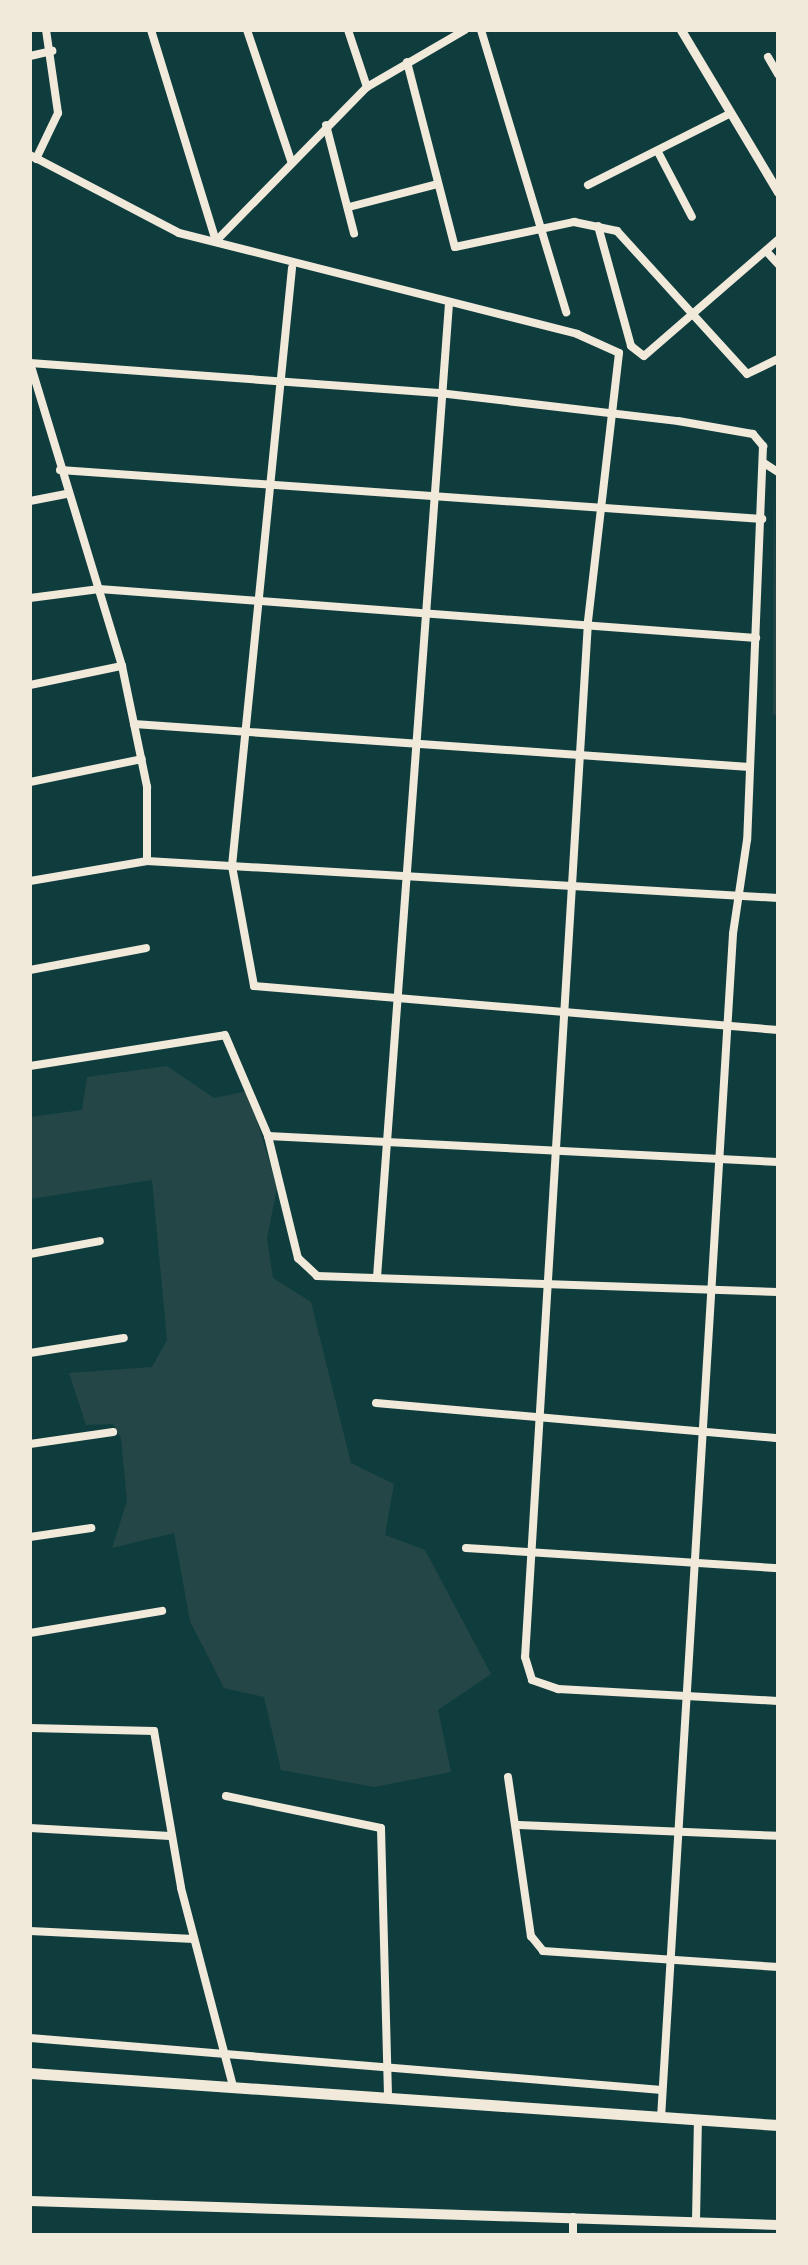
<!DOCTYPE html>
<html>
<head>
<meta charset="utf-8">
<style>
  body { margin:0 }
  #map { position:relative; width:808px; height:2265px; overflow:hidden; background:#0f3d3e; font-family:"DM Sans",sans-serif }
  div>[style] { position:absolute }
  .green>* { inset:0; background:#244646 }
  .minor>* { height:8px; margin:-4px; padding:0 4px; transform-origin:4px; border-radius:4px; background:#f1e9da }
  .tertiary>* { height:9px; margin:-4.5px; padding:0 4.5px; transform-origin:4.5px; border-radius:4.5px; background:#f1e9da }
  .secondary>* { height:10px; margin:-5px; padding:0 5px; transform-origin:5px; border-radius:5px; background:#f1e9da }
  .primary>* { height:11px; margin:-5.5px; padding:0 5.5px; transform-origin:5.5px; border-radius:5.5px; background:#f1e9da }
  span { translate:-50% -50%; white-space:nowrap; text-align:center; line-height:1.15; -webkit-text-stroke:8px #f1e9da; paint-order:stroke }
  .frame { position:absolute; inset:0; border:32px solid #f1e9da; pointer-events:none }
</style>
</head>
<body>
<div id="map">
  <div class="green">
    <i style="clip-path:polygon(774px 479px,778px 714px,773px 715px)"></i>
    <i style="clip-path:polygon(167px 1066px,214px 1098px,248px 1091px,277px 1188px,267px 1238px,273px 1278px,311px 1302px,351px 1463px,394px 1484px,385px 1535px,425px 1550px,491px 1674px,438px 1710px,451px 1772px,374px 1787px,281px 1770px,264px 1697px,224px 1688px,190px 1621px,174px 1533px,112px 1548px,127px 1501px,121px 1438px,113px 1424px,86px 1425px,69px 1373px,152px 1367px,167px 1340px,152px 1180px,30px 1199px,30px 1117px,82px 1110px,87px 1077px)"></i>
  </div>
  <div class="minor">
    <i style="left:151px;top:30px;width:221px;rotate:72.9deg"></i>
    <i style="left:247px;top:30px;width:138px;rotate:71.4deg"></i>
    <i style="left:348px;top:30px;width:60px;rotate:71.6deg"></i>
    <i style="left:481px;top:30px;width:295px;rotate:73.2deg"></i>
    <i style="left:30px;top:56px;width:23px;rotate:-13deg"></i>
    <i style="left:768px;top:57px;width:20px;rotate:60deg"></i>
    <i style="left:407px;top:62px;width:191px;rotate:75.5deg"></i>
    <i style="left:455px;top:247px;width:122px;rotate:-11.9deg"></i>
    <i style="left:574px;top:222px;width:44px;rotate:11.8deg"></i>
    <i style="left:617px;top:231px;width:193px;rotate:47.7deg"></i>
    <i style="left:747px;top:374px;width:34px;rotate:-26deg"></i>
    <i style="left:326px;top:125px;width:112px;rotate:75.5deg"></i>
    <i style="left:658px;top:152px;width:73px;rotate:62.4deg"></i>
    <i style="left:30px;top:155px;width:168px;rotate:27.6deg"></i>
    <i style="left:179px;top:233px;width:411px;rotate:14.2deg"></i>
    <i style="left:577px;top:334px;width:46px;rotate:24.3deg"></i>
    <i style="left:619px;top:353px;width:271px;rotate:96.6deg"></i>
    <i style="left:588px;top:622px;width:1037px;rotate:93.48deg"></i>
    <i style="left:525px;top:1657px;width:24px;rotate:73deg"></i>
    <i style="left:532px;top:1680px;width:28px;rotate:19deg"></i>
    <i style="left:558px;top:1689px;width:220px;rotate:3.1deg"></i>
    <i style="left:36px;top:159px;width:51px;rotate:-64.4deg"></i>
    <i style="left:58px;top:113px;width:84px;rotate:-98.2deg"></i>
    <i style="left:588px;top:185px;width:158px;rotate:-26.7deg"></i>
    <i style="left:349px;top:207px;width:92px;rotate:-14.5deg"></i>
    <i style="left:598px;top:226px;width:124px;rotate:74.6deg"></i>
    <i style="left:631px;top:346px;width:16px;rotate:38deg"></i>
    <i style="left:644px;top:356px;width:177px;rotate:-40.9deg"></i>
    <i style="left:216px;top:241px;width:216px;rotate:-45.6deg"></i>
    <i style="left:367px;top:87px;width:113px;rotate:-30.2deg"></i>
    <i style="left:766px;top:251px;width:18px;rotate:47deg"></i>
    <i style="left:292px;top:268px;width:601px;rotate:95.73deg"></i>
    <i style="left:232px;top:866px;width:122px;rotate:79.6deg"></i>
    <i style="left:254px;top:986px;width:526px;rotate:4.8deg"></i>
    <i style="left:30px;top:363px;width:410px;rotate:4.2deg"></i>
    <i style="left:439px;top:393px;width:241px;rotate:6.7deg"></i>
    <i style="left:678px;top:421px;width:76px;rotate:9.8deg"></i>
    <i style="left:753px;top:434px;width:16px;rotate:50deg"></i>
    <i style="left:763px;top:446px;width:394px;rotate:92.3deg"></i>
    <i style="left:747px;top:840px;width:95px;rotate:98.5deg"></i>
    <i style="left:733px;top:934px;width:1185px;rotate:93.48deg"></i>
    <i style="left:30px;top:363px;width:317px;rotate:73.1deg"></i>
    <i style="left:122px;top:666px;width:124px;rotate:78.3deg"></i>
    <i style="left:147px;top:787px;width:74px;rotate:90deg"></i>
    <i style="left:764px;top:463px;width:17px;rotate:33deg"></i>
    <i style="left:60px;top:470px;width:704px;rotate:3.99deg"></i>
    <i style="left:30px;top:501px;width:38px;rotate:-11deg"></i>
    <i style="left:30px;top:598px;width:70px;rotate:-7.4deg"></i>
    <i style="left:99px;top:589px;width:659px;rotate:4.27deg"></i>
    <i style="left:30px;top:685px;width:94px;rotate:-11.7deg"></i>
    <i style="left:134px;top:724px;width:617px;rotate:3.99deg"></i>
    <i style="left:30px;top:782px;width:114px;rotate:-11.6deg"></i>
    <i style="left:30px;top:881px;width:119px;rotate:-9.7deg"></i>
    <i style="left:147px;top:861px;width:632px;rotate:3.36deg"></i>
    <i style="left:30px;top:970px;width:118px;rotate:-10.7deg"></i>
    <i style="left:30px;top:1066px;width:197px;rotate:-9deg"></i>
    <i style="left:225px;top:1035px;width:110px;rotate:66.9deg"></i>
    <i style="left:268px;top:1136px;width:126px;rotate:76.2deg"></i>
    <i style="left:298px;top:1258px;width:26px;rotate:43deg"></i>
    <i style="left:317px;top:1276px;width:461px;rotate:2deg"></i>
    <i style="left:268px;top:1136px;width:511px;rotate:2.92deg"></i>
    <i style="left:30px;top:1254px;width:71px;rotate:-10.5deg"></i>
    <i style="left:377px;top:1277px;width:976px;rotate:-85.77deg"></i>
    <i style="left:30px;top:1353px;width:95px;rotate:-9.1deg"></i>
    <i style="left:376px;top:1403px;width:404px;rotate:5deg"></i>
    <i style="left:30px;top:1444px;width:84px;rotate:-8.2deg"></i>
    <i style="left:30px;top:1537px;width:62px;rotate:-8.4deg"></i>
    <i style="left:466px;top:1548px;width:313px;rotate:3.7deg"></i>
    <i style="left:30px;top:1633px;width:134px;rotate:-9.5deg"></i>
    <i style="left:30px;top:1728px;width:124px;rotate:1.4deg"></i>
    <i style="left:154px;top:1731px;width:159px;rotate:80.2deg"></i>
    <i style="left:181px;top:1888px;width:205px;rotate:75.3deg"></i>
    <i style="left:508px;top:1777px;width:161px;rotate:81.8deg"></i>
    <i style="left:531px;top:1936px;width:19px;rotate:51deg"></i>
    <i style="left:543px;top:1951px;width:236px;rotate:3.9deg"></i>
    <i style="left:226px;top:1796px;width:158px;rotate:11.7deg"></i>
    <i style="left:381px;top:1828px;width:268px;rotate:88.5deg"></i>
    <i style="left:519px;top:1825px;width:259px;rotate:2.4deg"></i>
    <i style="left:30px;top:1828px;width:140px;rotate:3.3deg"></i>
    <i style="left:30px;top:1931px;width:164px;rotate:2.8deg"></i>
    <i style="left:30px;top:2038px;width:634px;rotate:4.7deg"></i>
    <i style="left:573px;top:2217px;width:18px;rotate:90deg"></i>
    <i style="left:696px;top:2221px;width:102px;rotate:-88.9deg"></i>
  </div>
  <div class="tertiary">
    <i style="left:681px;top:30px;width:189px;rotate:59.1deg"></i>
  </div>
  <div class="secondary">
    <i style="left:30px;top:2201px;width:748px;rotate:1.84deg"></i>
  </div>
  <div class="primary">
    <i style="left:30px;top:2073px;width:750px;rotate:3.98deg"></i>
  </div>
  <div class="frame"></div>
</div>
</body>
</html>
